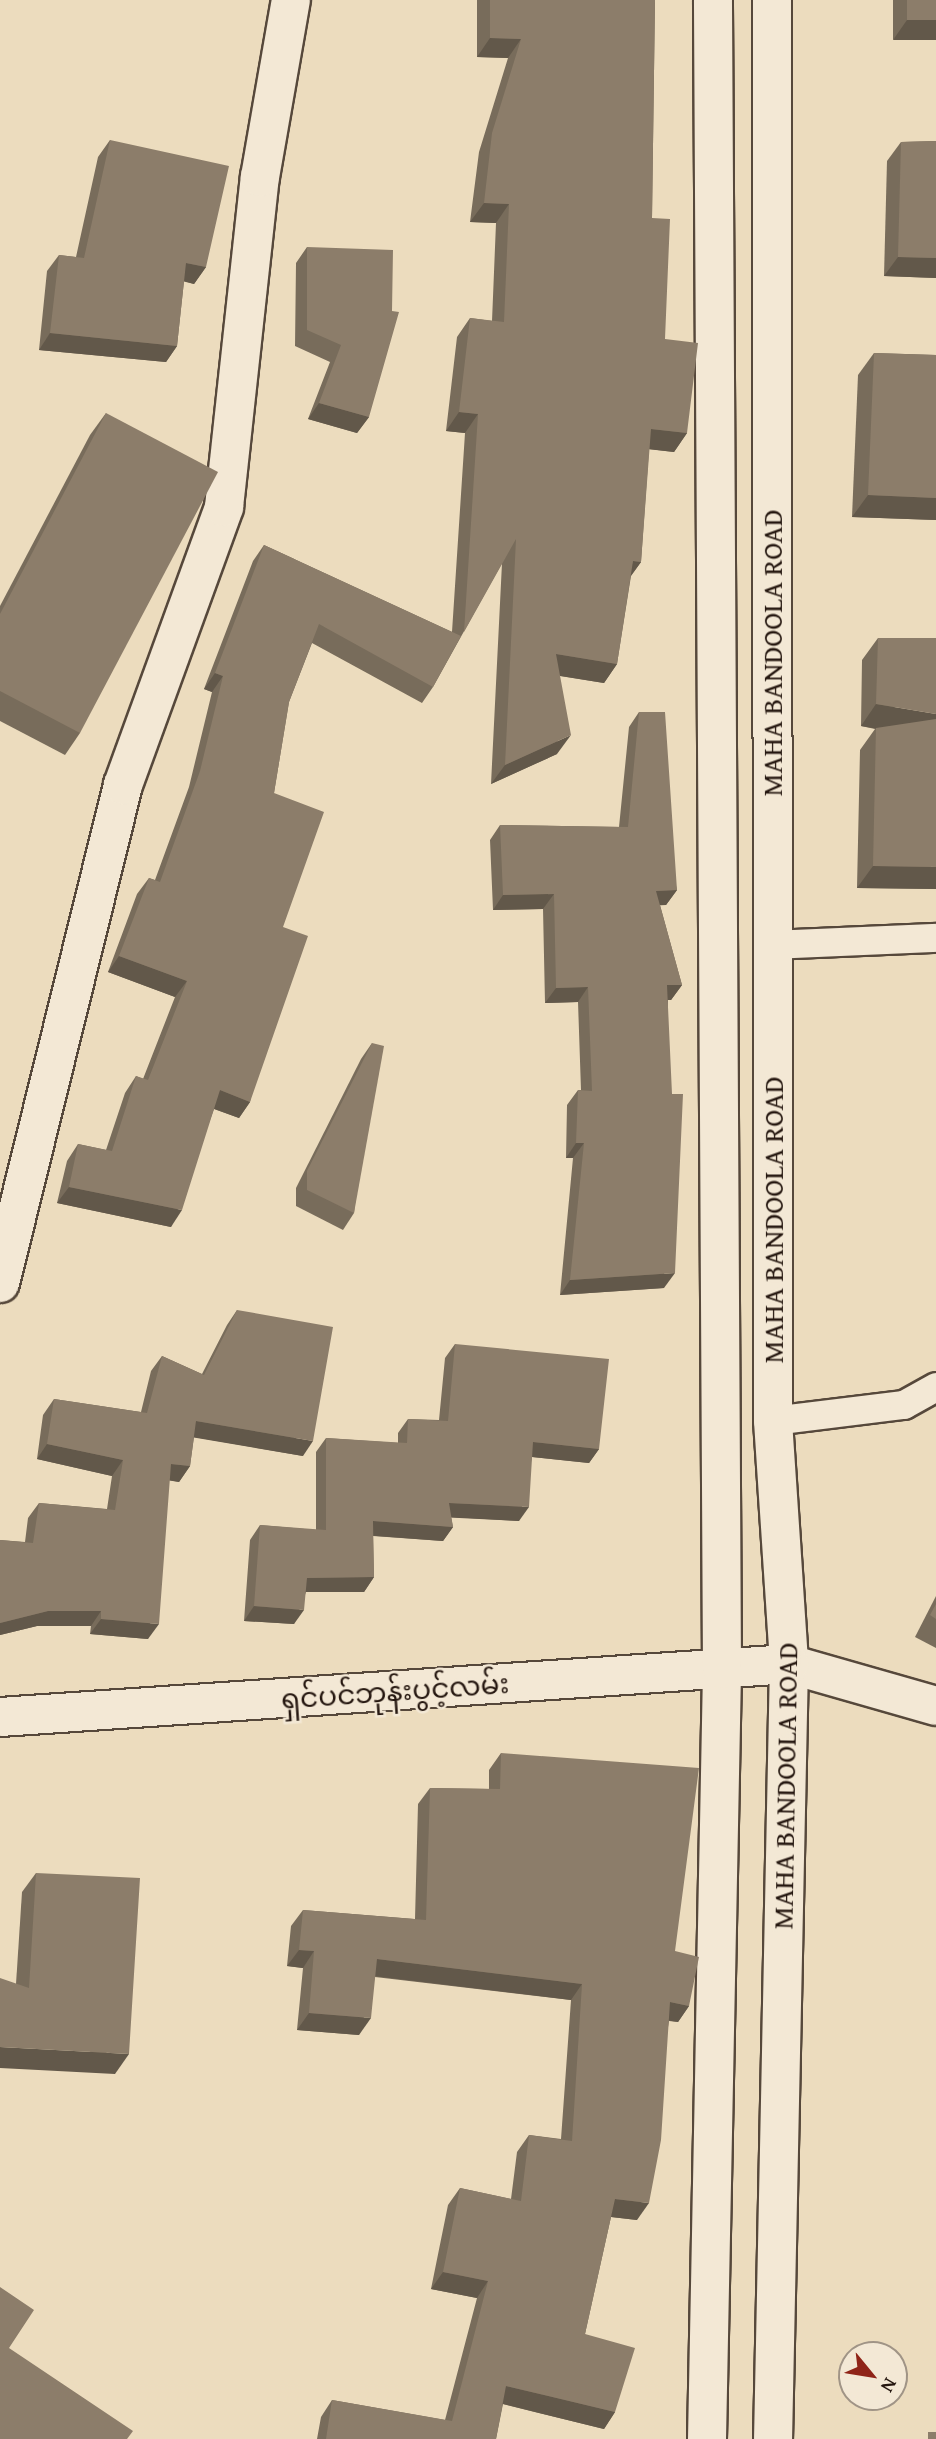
<!DOCTYPE html>
<html>
<head>
<meta charset="utf-8">
<style>
  body { margin:0 }
  #map { position:relative; width:936px; height:2439px; overflow:hidden; background:#ecdcbe; font-family:"Gentium Book Plus","Noto Sans Myanmar",serif }
  div>[style] { position:absolute }
  .roads { filter:drop-shadow(2px 0 #56483b) drop-shadow(-2px 0 #56483b) drop-shadow(0 2px #56483b) drop-shadow(0 -2px #56483b) }
  .lane>* { height:28px; margin:-14px; padding:0 14px; transform-origin:14px; border-radius:14px; background:#f3e8d5 }
  .street>* { height:38px; margin:-19px; padding:0 19px; transform-origin:19px; border-radius:19px; background:#f3e8d5 }
  .secondary>* { height:38px; margin:-19px; padding:0 19px; transform-origin:19px; border-radius:19px; background:#f3e8d5 }
  .wall>* { inset:0; background:#786c5b }
  .shaded-wall>* { inset:0; background:#62584a }
  .building>* { inset:0; background:#8c7d6a }
  span { translate:-50% -50%; white-space:nowrap; text-align:center; line-height:1.15; -webkit-text-stroke:5px #f3e8d5; paint-order:stroke }
  .street-label { font-size:28px; color:#24160f }
  .north { position:absolute; left:838px; top:2341px; width:70px; height:70px; box-sizing:border-box; background:#f3e8d5; border:2px solid #a09486; border-radius:50%; rotate:120deg; font-size:19px; font-weight:700; line-height:28px; text-align:center; color:#24160f }
  .north::after { content:''; display:block; margin:auto; width:24px; height:32px; background:#8f2418; clip-path:polygon(50% 0,100% 100%,50% 72%,0 100%) }
</style>
</head>
<body>
<div id="map">
  <div class="roads">
    <div class="lane">
      <i style="left:773px;top:945px;width:163px;rotate:-2.5deg"></i>
      <i style="left:773px;top:1421px;width:132px;rotate:-7deg"></i>
      <i style="left:904px;top:1405px;width:37px;rotate:-29deg"></i>
    </div>
    <div class="street">
      <i style="left:0;top:1283px;width:513px;rotate:-76.13deg"></i>
      <i style="left:123px;top:785px;width:296px;rotate:-70deg"></i>
      <i style="left:224px;top:507px;width:332px;rotate:-83.8deg"></i>
      <i style="left:260px;top:177px;width:180px;rotate:-80.1deg"></i>
      <i style="left:789px;top:1664px;width:153px;rotate:15.9deg"></i>
    </div>
    <div class="secondary">
      <i style="left:772px;top:0;width:1421px;rotate:89.96deg"></i>
      <i style="left:773px;top:1421px;width:244px;rotate:86.2deg"></i>
      <i style="left:789px;top:1664px;width:775px;rotate:91.18deg"></i>
      <i style="left:0;top:1717px;width:791px;rotate:-3.84deg"></i>
      <i style="left:707px;top:2439px;width:770px;rotate:-88.88deg"></i>
      <i style="left:722px;top:1669px;width:1669px;rotate:-90.31deg"></i>
    </div>
  </div>
  <div class="wall">
    <i style="clip-path:polygon(477px 0,655px 0,652px 218px,665px 339px,687px 433px,674px 452px,649px 449px,641px 562px,631px 576px,617px 664px,604px 683px,560px 676px,557px 754px,491px 784px,502px 563px,433px 687px,422px 703px,312px 643px,289px 702px,274px 793px,283px 927px,250px 1102px,239px 1118px,214px 1109px,171px 1227px,57px 1203px,67px 1161px,78px 1144px,106px 1150px,125px 1093px,136px 1076px,143px 1079px,175px 997px,108px 972px,137px 894px,149px 878px,155px 880px,189px 787px,212px 692px,204px 689px,253px 561px,264px 545px,452px 632px,465px 433px,446px 431px,457px 337px,470px 318px,492px 321px,496px 223px,470px 222px,479px 152px,508px 58px,477px 57px)"></i>
    <i style="clip-path:polygon(893px 0,936px 0,893px 40px)"></i>
    <i style="clip-path:polygon(110px 140px,206px 267px,194px 284px,184px 281px,177px 346px,166px 362px,39px 350px,47px 271px,59px 255px,76px 257px,98px 157px)"></i>
    <i style="clip-path:polygon(936px 141px,936px 278px,884px 276px,887px 161px,901px 142px)"></i>
    <i style="clip-path:polygon(307px 247px,369px 417px,357px 433px,308px 419px,330px 362px,295px 346px,296px 263px)"></i>
    <i style="clip-path:polygon(874px 353px,936px 355px,936px 520px,852px 517px,858px 375px)"></i>
    <i style="clip-path:polygon(106px 413px,80px 733px,65px 755px,0 721px,0 606px,90px 435px)"></i>
    <i style="clip-path:polygon(878px 638px,936px 889px,857px 888px,860px 750px,875px 729px,861px 726px,862px 660px)"></i>
    <i style="clip-path:polygon(639px 712px,677px 890px,666px 905px,660px 905px,682px 985px,671px 1000px,668px 1000px,664px 1288px,560px 1295px,573px 1158px,566px 1158px,567px 1105px,578px 1090px,581px 1090px,578px 1002px,545px 1003px,543px 909px,493px 910px,490px 840px,500px 825px,619px 827px,629px 727px)"></i>
    <i style="clip-path:polygon(372px 1043px,354px 1213px,343px 1230px,296px 1206px,296px 1188px,361px 1059px)"></i>
    <i style="clip-path:polygon(237px 1310px,303px 1456px,194px 1437px,190px 1466px,179px 1482px,169px 1480px,148px 1639px,90px 1634px,91px 1626px,37px 1626px,0 1635px,0 1540px,25px 1542px,28px 1518px,39px 1503px,107px 1509px,112px 1476px,37px 1459px,43px 1415px,54px 1399px,141px 1412px,151px 1371px,162px 1356px,202px 1374px,227px 1325px)"></i>
    <i style="clip-path:polygon(455px 1344px,599px 1449px,589px 1463px,532px 1457px,519px 1521px,451px 1517px,453px 1527px,443px 1541px,373px 1536px,374px 1577px,364px 1592px,306px 1592px,294px 1624px,244px 1621px,250px 1540px,260px 1525px,316px 1530px,316px 1452px,326px 1438px,398px 1443px,398px 1433px,408px 1419px,439px 1420px,445px 1358px)"></i>
    <i style="clip-path:polygon(936px 1596px,936px 1648px,915px 1637px)"></i>
    <i style="clip-path:polygon(501px 1753px,675px 1951px,689px 2006px,678px 2022px,669px 2021px,637px 2220px,611px 2217px,585px 2334px,615px 2412px,604px 2429px,503px 2404px,496px 2439px,317px 2439px,321px 2417px,332px 2400px,445px 2420px,477px 2298px,431px 2289px,448px 2205px,460px 2188px,511px 2199px,517px 2152px,529px 2135px,561px 2139px,571px 2000px,375px 1977px,359px 2035px,297px 2030px,303px 1968px,287px 1966px,291px 1926px,303px 1910px,415px 1919px,418px 1804px,430px 1788px,489px 1789px,489px 1770px)"></i>
    <i style="clip-path:polygon(36px 1873px,115px 2074px,16px 1984px,22px 1892px)"></i>
  </div>
  <div class="shaded-wall">
    <i style="clip-path:polygon(907px 20px,936px 20px,936px 40px,893px 40px)"></i>
    <i style="clip-path:polygon(490px 38px,521px 39px,508px 58px,477px 57px)"></i>
    <i style="clip-path:polygon(484px 203px,509px 204px,496px 223px,470px 222px)"></i>
    <i style="clip-path:polygon(898px 257px,936px 258px,936px 278px,884px 276px)"></i>
    <i style="clip-path:polygon(186px 263px,206px 267px,194px 284px,174px 279px)"></i>
    <i style="clip-path:polygon(50px 333px,177px 346px,166px 362px,39px 350px)"></i>
    <i style="clip-path:polygon(319px 403px,369px 417px,357px 433px,308px 419px)"></i>
    <i style="clip-path:polygon(459px 412px,478px 414px,465px 433px,446px 431px)"></i>
    <i style="clip-path:polygon(651px 429px,687px 433px,674px 452px,638px 448px)"></i>
    <i style="clip-path:polygon(868px 495px,936px 498px,936px 520px,852px 517px)"></i>
    <i style="clip-path:polygon(633px 561px,641px 562px,627px 581px)"></i>
    <i style="clip-path:polygon(556px 654px,617px 664px,604px 683px,543px 673px)"></i>
    <i style="clip-path:polygon(215px 673px,223px 676px,212px 692px,204px 689px)"></i>
    <i style="clip-path:polygon(876px 704px,936px 714px,936px 739px,861px 726px)"></i>
    <i style="clip-path:polygon(571px 735px,557px 754px,491px 784px,505px 765px)"></i>
    <i style="clip-path:polygon(873px 866px,936px 867px,936px 889px,857px 888px)"></i>
    <i style="clip-path:polygon(677px 890px,666px 905px,646px 906px,656px 891px)"></i>
    <i style="clip-path:polygon(554px 894px,543px 909px,493px 910px,503px 895px)"></i>
    <i style="clip-path:polygon(119px 956px,187px 981px,175px 997px,108px 972px)"></i>
    <i style="clip-path:polygon(667px 985px,682px 985px,671px 1000px,657px 1000px)"></i>
    <i style="clip-path:polygon(588px 987px,578px 1002px,545px 1003px,556px 988px)"></i>
    <i style="clip-path:polygon(220px 1090px,250px 1102px,239px 1118px,209px 1107px)"></i>
    <i style="clip-path:polygon(576px 1143px,584px 1143px,573px 1158px,566px 1158px)"></i>
    <i style="clip-path:polygon(69px 1187px,182px 1210px,171px 1227px,57px 1203px)"></i>
    <i style="clip-path:polygon(675px 1273px,664px 1288px,560px 1295px,570px 1280px)"></i>
    <i style="clip-path:polygon(196px 1421px,313px 1441px,303px 1456px,185px 1436px)"></i>
    <i style="clip-path:polygon(533px 1442px,599px 1449px,589px 1463px,523px 1456px)"></i>
    <i style="clip-path:polygon(47px 1444px,123px 1460px,112px 1476px,37px 1459px)"></i>
    <i style="clip-path:polygon(171px 1464px,190px 1466px,179px 1482px,160px 1479px)"></i>
    <i style="clip-path:polygon(449px 1503px,529px 1507px,519px 1521px,439px 1517px)"></i>
    <i style="clip-path:polygon(373px 1521px,453px 1527px,443px 1541px,363px 1535px)"></i>
    <i style="clip-path:polygon(374px 1577px,364px 1592px,297px 1592px,307px 1578px)"></i>
    <i style="clip-path:polygon(254px 1606px,304px 1610px,294px 1624px,244px 1621px)"></i>
    <i style="clip-path:polygon(48px 1611px,101px 1611px,91px 1626px,37px 1626px,0 1635px,0 1623px)"></i>
    <i style="clip-path:polygon(101px 1619px,159px 1624px,148px 1639px,90px 1634px)"></i>
    <i style="clip-path:polygon(299px 1950px,314px 1951px,303px 1968px,287px 1966px)"></i>
    <i style="clip-path:polygon(377px 1959px,582px 1984px,571px 2000px,365px 1975px)"></i>
    <i style="clip-path:polygon(670px 2002px,689px 2006px,678px 2022px,659px 2019px)"></i>
    <i style="clip-path:polygon(309px 2013px,371px 2018px,359px 2035px,297px 2030px)"></i>
    <i style="clip-path:polygon(0 2047px,129px 2054px,115px 2074px,0 2068px)"></i>
    <i style="clip-path:polygon(615px 2199px,649px 2203px,637px 2220px,603px 2216px)"></i>
    <i style="clip-path:polygon(443px 2272px,488px 2281px,477px 2298px,431px 2289px)"></i>
    <i style="clip-path:polygon(506px 2386px,615px 2412px,604px 2429px,495px 2402px)"></i>
  </div>
  <div class="building">
    <i style="clip-path:polygon(490px 0,655px 0,652px 218px,670px 219px,665px 339px,698px 343px,687px 433px,651px 429px,641px 562px,633px 561px,617px 664px,556px 654px,571px 735px,505px 765px,516px 539px,464px 632px,478px 414px,459px 412px,470px 318px,504px 322px,509px 204px,484px 203px,492px 133px,521px 39px,490px 38px)"></i>
    <i style="clip-path:polygon(907px 0,936px 0,936px 20px,907px 20px)"></i>
    <i style="clip-path:polygon(110px 140px,229px 166px,206px 267px,186px 263px,177px 346px,50px 333px,59px 255px,84px 258px)"></i>
    <i style="clip-path:polygon(936px 141px,936px 258px,898px 257px,901px 142px)"></i>
    <i style="clip-path:polygon(307px 247px,393px 250px,392px 311px,399px 312px,369px 417px,319px 403px,341px 345px,307px 330px)"></i>
    <i style="clip-path:polygon(874px 353px,936px 355px,936px 498px,868px 495px)"></i>
    <i style="clip-path:polygon(106px 413px,218px 472px,80px 733px,0 691px,0 614px)"></i>
    <i style="clip-path:polygon(264px 545px,461px 636px,433px 687px,319px 624px,289px 702px,274px 793px,324px 812px,283px 927px,308px 936px,250px 1102px,220px 1090px,182px 1210px,69px 1187px,78px 1144px,112px 1151px,136px 1076px,148px 1080px,187px 981px,119px 956px,149px 878px,160px 882px,200px 771px,223px 676px,215px 673px)"></i>
    <i style="clip-path:polygon(878px 638px,936px 638px,936px 714px,876px 704px)"></i>
    <i style="clip-path:polygon(639px 712px,665px 712px,677px 890px,656px 891px,682px 985px,667px 985px,672px 1094px,683px 1094px,675px 1273px,570px 1280px,584px 1143px,576px 1143px,578px 1090px,592px 1091px,588px 987px,556px 988px,554px 894px,503px 895px,500px 825px,628px 827px)"></i>
    <i style="clip-path:polygon(936px 719px,936px 867px,873px 866px,876px 728px)"></i>
    <i style="clip-path:polygon(372px 1043px,384px 1046px,354px 1213px,307px 1190px,307px 1171px)"></i>
    <i style="clip-path:polygon(237px 1310px,333px 1327px,313px 1441px,196px 1421px,190px 1466px,171px 1464px,159px 1624px,101px 1619px,101px 1611px,48px 1611px,0 1623px,0 1540px,33px 1543px,39px 1503px,115px 1510px,123px 1460px,47px 1444px,54px 1399px,147px 1413px,162px 1356px,204px 1375px)"></i>
    <i style="clip-path:polygon(455px 1344px,609px 1359px,599px 1449px,533px 1442px,529px 1507px,449px 1503px,453px 1527px,373px 1521px,374px 1577px,307px 1578px,304px 1610px,254px 1606px,260px 1525px,326px 1530px,326px 1438px,407px 1443px,408px 1419px,448px 1421px)"></i>
    <i style="clip-path:polygon(936px 1604px,936px 1619px,930px 1615px)"></i>
    <i style="clip-path:polygon(501px 1753px,699px 1768px,675px 1951px,699px 1957px,689px 2006px,670px 2002px,661px 2140px,649px 2203px,615px 2199px,585px 2334px,635px 2348px,615px 2412px,506px 2386px,496px 2439px,326px 2439px,332px 2400px,452px 2421px,488px 2281px,443px 2272px,460px 2188px,521px 2201px,529px 2135px,572px 2141px,582px 1984px,377px 1959px,371px 2018px,309px 2013px,314px 1951px,299px 1950px,303px 1910px,426px 1920px,430px 1788px,500px 1789px)"></i>
    <i style="clip-path:polygon(36px 1873px,140px 1878px,129px 2054px,0 2047px,0 1978px,29px 1988px)"></i>
    <i style="clip-path:polygon(0 2287px,34px 2310px,9px 2348px,133px 2431px,127px 2439px,0 2439px)"></i>
    <i style="clip-path:polygon(928px 2432px,936px 2432px,936px 2439px,928px 2439px)"></i>
  </div>
  <div class="street-label">
    <span style="left:772px;top:653px;rotate:-90deg">MAHA BANDOOLA ROAD</span>
    <span style="left:773px;top:1220px;rotate:-90deg">MAHA BANDOOLA ROAD</span>
    <span style="left:395px;top:1691px;rotate:-4deg">ရှင်ပင်ဘုန်းပွင့်လမ်း</span>
    <span style="left:785px;top:1786px;rotate:-89deg">MAHA BANDOOLA ROAD</span>
  </div>
  <div class="north">N</div>
</div>
</body>
</html>
